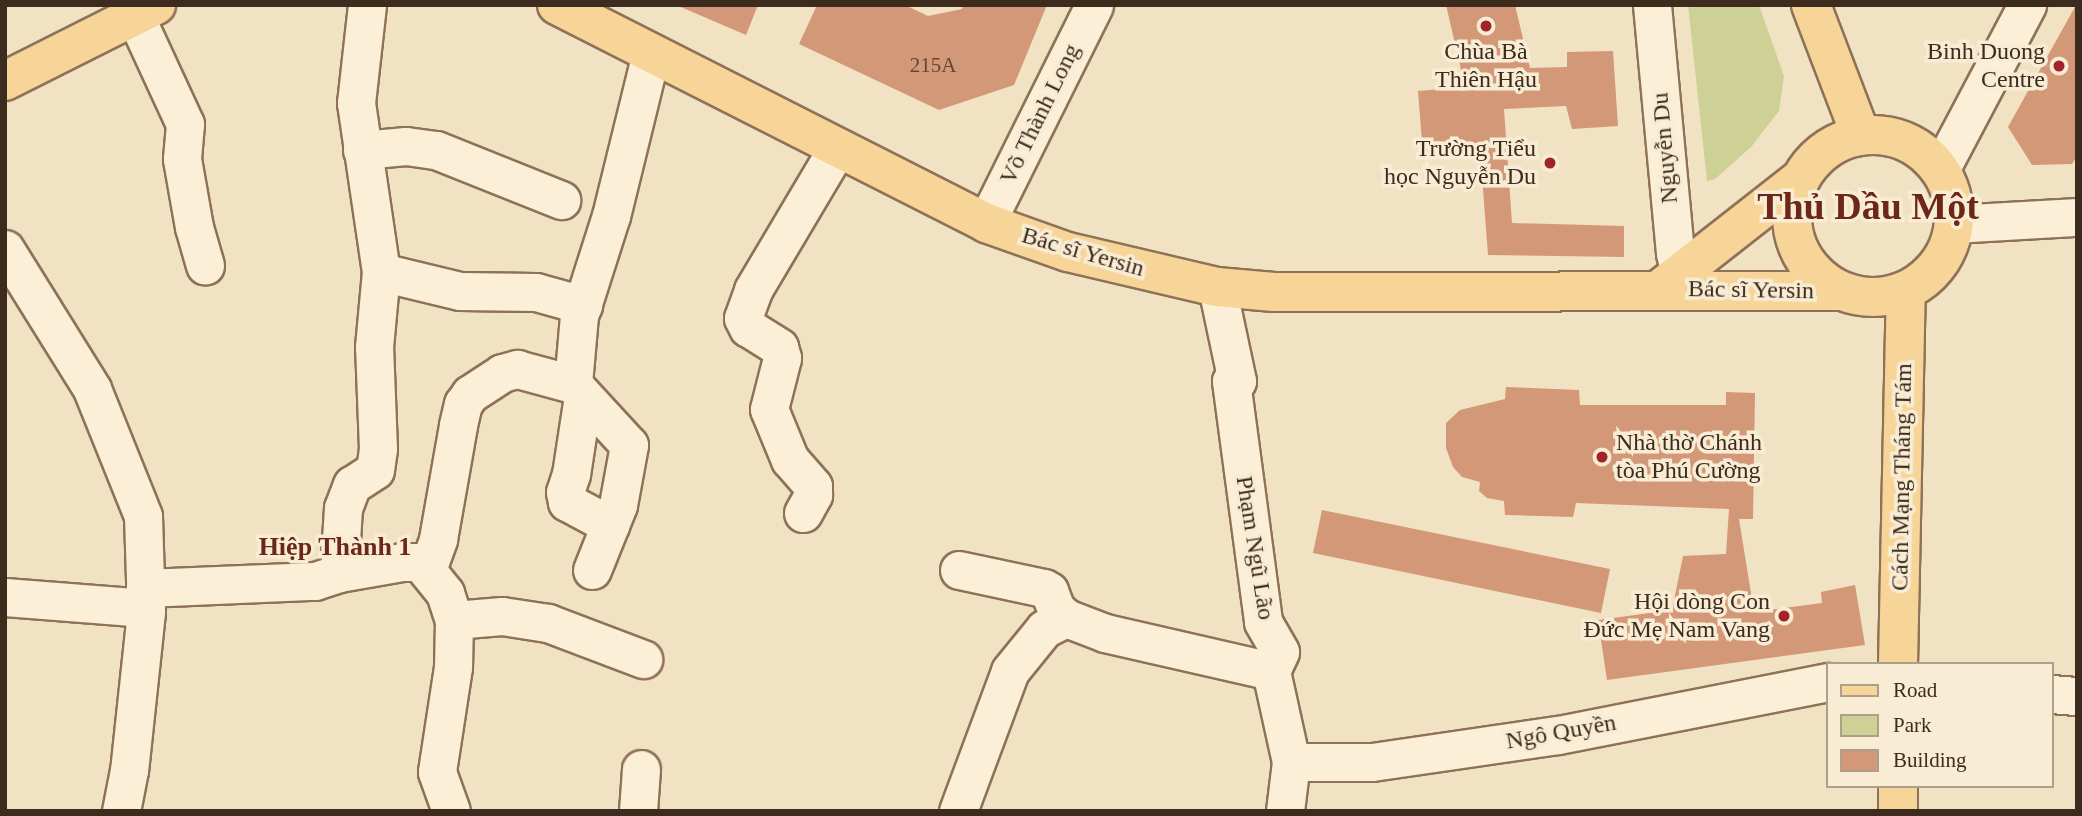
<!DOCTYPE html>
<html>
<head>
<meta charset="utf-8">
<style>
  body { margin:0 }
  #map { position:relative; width:2082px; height:816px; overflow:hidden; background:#f2e2c4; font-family:Georgia,serif }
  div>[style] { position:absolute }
  .green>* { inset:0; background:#cdd196 }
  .building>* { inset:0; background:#d29877 }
  .roads { filter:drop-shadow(2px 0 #8e7258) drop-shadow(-2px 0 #8e7258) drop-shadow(0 2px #8e7258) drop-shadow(0 -2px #8e7258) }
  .minor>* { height:37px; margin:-18.5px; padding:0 18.5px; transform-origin:18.5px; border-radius:18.5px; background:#fbefd8 }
  .major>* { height:38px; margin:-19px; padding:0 19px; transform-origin:19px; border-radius:19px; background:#f7d599 }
  .major>.ring { margin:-19px; padding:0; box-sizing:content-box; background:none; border:38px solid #f7d599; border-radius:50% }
  .dots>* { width:19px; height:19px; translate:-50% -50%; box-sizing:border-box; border:4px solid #f8ecd4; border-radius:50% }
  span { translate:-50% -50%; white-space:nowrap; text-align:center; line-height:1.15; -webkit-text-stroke:7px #f8ecd4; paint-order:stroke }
  .number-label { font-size:21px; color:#624634 }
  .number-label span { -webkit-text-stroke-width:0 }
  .poi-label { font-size:24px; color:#3d2b1e }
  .right { translate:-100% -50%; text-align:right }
  .left { translate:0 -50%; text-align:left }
  .street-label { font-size:24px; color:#3d2b1e }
  .neighbourhood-label { font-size:26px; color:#6d2719; font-weight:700 }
  .town-label { font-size:38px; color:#6d2719; font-weight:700 }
  .frame { position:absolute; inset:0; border:7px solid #3d2b1e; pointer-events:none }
  .legend { position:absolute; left:1826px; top:662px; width:228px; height:126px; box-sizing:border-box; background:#f8ecd4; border:2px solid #ad9f8b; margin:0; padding:9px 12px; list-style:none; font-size:21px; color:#3d2b1e }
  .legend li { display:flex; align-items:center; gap:14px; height:35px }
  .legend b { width:35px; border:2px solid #ad9f8b }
</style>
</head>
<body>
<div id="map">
  <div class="green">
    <i style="clip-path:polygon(1688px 5px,1759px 5px,1784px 76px,1779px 111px,1751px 147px,1715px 179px,1707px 181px)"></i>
  </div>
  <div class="building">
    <i style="clip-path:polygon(676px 5px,758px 5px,746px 35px)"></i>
    <i style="clip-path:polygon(817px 5px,905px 5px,928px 16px,962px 9px,963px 5px,1047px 5px,1014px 85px,939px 110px,799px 44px)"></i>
    <i style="clip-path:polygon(1446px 5px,1515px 5px,1530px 68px,1567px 67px,1567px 52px,1613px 51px,1618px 126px,1572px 129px,1566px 106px,1504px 109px,1512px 223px,1624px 226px,1624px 257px,1488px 255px,1480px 150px,1423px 155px,1418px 91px,1465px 87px)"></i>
    <i style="clip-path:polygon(2076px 5px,2077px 156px,2072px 164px,2032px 165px,2008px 127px)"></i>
    <i style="clip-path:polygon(1506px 387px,1579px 390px,1580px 405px,1726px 405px,1726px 392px,1755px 393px,1753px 519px,1739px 519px,1754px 612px,1822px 603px,1821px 592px,1855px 585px,1865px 645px,1607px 680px,1598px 620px,1672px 610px,1683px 556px,1726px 554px,1729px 509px,1576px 503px,1573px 517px,1505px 515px,1504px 501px,1487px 498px,1479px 491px,1480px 482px,1462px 477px,1453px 467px,1446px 448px,1446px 423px,1460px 410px,1505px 399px)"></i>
    <i style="clip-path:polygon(1322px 510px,1610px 569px,1601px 613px,1313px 553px)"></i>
  </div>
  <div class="roads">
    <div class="minor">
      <i style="left:1652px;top:5px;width:249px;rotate:84.7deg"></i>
      <i style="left:1675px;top:253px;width:37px;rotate:77deg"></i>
      <i style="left:136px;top:18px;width:117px;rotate:65.2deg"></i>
      <i style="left:185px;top:124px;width:35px;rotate:95deg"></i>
      <i style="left:182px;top:159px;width:69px;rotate:80deg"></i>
      <i style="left:194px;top:227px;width:40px;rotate:74deg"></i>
      <i style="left:362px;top:150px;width:44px;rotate:-5.2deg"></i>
      <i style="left:406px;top:146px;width:30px;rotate:8deg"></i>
      <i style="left:436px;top:150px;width:135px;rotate:21.8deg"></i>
      <i style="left:1940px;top:170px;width:187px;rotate:-62.2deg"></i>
      <i style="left:986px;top:223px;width:243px;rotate:-63.6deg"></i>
      <i style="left:1954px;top:224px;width:123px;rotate:-3.3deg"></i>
      <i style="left:5px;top:249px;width:165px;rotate:58.1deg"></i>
      <i style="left:92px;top:389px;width:137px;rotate:68.1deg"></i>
      <i style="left:143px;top:516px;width:96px;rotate:88.2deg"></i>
      <i style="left:146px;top:612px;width:159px;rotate:96.1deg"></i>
      <i style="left:129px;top:770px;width:42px;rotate:101deg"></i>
      <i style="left:381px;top:272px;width:81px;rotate:13.5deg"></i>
      <i style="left:460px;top:291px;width:76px;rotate:0.8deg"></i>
      <i style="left:536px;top:292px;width:49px;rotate:15.5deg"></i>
      <i style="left:1217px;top:287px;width:96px;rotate:78deg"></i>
      <i style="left:1237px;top:381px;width:6px;rotate:180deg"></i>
      <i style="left:1231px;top:381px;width:243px;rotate:82.4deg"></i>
      <i style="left:1263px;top:622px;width:34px;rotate:60deg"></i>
      <i style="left:1280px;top:652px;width:21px;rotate:115deg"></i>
      <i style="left:1271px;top:671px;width:93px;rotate:77.6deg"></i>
      <i style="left:1291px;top:762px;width:49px;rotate:97deg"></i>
      <i style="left:583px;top:396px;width:79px;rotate:98.7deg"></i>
      <i style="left:571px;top:474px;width:19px;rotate:108deg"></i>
      <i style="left:565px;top:492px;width:10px;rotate:79deg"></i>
      <i style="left:567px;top:502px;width:49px;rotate:28.1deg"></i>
      <i style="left:803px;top:513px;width:21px;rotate:-61deg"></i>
      <i style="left:813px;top:495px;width:9px;rotate:-90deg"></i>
      <i style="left:813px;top:486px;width:35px;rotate:-131deg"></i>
      <i style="left:790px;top:460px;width:55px;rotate:-112.4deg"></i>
      <i style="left:769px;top:409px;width:53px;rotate:-75.7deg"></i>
      <i style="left:782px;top:358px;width:11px;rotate:-105deg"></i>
      <i style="left:779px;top:347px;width:36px;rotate:-148deg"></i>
      <i style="left:748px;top:328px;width:11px;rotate:-117deg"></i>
      <i style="left:743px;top:318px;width:30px;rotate:-70deg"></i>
      <i style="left:753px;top:290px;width:166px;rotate:-59.3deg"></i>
      <i style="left:427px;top:570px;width:33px;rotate:-70deg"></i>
      <i style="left:438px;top:539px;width:116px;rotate:-80deg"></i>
      <i style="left:458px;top:425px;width:22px;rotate:-77deg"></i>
      <i style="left:463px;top:404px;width:12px;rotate:-55deg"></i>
      <i style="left:470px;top:394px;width:38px;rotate:-33deg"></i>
      <i style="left:502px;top:373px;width:16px;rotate:-15deg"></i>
      <i style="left:517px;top:369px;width:58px;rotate:15deg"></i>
      <i style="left:592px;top:570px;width:70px;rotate:-68.2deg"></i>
      <i style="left:618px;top:505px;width:61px;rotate:-79.6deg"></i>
      <i style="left:629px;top:445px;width:83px;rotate:-132.6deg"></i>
      <i style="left:573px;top:384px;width:68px;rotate:-85deg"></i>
      <i style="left:579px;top:316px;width:105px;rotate:-72.3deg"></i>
      <i style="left:611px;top:216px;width:168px;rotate:-76.2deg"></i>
      <i style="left:959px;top:570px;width:87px;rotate:12deg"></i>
      <i style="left:1044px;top:588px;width:6px;rotate:31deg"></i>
      <i style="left:1049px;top:591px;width:19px;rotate:69deg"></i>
      <i style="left:1056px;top:609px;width:13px;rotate:42deg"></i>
      <i style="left:1066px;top:618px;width:42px;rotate:21deg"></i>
      <i style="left:1105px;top:633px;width:170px;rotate:12.9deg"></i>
      <i style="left:339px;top:573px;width:64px;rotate:-9.9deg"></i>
      <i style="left:402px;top:562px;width:18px"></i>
      <i style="left:420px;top:562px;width:40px;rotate:51deg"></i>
      <i style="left:445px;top:593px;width:28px;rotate:72deg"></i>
      <i style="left:454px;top:620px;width:47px;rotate:91.2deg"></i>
      <i style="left:453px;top:667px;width:106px;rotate:98.7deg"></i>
      <i style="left:437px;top:772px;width:41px;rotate:70.3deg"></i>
      <i style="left:145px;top:588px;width:170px;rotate:-2.4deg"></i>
      <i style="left:315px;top:581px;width:25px;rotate:-18deg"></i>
      <i style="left:339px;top:573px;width:65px;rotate:-86.5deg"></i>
      <i style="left:343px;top:508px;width:25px;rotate:-69deg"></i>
      <i style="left:352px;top:485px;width:27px;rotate:-33deg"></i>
      <i style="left:375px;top:470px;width:21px;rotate:-82deg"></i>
      <i style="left:378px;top:449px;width:102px;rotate:-92.2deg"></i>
      <i style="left:374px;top:347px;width:75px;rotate:-84.7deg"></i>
      <i style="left:381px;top:272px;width:171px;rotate:-98.4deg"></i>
      <i style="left:356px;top:103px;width:99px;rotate:-83.6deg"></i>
      <i style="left:5px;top:597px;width:141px;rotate:4.5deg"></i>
      <i style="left:454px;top:620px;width:48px;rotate:-4.8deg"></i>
      <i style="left:502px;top:616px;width:47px;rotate:8.7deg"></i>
      <i style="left:548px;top:623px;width:102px;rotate:20.8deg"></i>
      <i style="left:2052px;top:694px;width:25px;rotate:5deg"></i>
      <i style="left:1291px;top:762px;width:81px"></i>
      <i style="left:1372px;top:762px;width:188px;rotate:-8.3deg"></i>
      <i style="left:1558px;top:735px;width:275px;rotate:-11.1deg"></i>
      <i style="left:638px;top:811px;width:42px;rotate:-85.9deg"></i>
      <i style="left:958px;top:811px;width:149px;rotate:-69.6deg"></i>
      <i style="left:1010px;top:671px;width:54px;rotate:-51deg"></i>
      <i style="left:1044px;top:629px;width:25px;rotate:-27deg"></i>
    </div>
    <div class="major">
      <i style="left:557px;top:5px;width:481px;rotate:26.9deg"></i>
      <i style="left:986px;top:223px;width:87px;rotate:19.5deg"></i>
      <i style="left:1068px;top:252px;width:153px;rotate:13.2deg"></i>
      <i style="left:1217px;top:287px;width:57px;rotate:5deg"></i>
      <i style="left:1274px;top:292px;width:567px;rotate:-0.1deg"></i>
      <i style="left:1811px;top:5px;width:140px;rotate:69.1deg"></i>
      <i style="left:5px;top:81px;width:169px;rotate:-26.7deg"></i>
      <i class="ring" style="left:1792px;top:135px;width:124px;height:124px"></i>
      <i style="left:1660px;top:289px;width:177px;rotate:-38.1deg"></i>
      <i style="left:1898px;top:664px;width:373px;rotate:-88.8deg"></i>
      <i style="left:1898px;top:811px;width:25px;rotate:-90deg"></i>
    </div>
  </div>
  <div class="dots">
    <i style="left:1486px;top:26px;background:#a2242a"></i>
    <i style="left:2059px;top:66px;background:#a2242a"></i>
    <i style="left:1550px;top:163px;background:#a2242a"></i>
    <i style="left:1602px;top:457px;background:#a2242a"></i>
    <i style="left:1784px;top:616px;background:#a2242a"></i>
  </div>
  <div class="number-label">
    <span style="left:933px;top:65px">215A</span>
  </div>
  <div class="poi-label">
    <span style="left:1486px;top:66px">Chùa Bà<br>Thiên Hậu</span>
    <span class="right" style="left:2045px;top:66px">Binh Duong<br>Centre</span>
    <span class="right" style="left:1536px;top:163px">Trường Tiểu<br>học Nguyễn Du</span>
    <span class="left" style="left:1616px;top:457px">Nhà thờ Chánh<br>tòa Phú Cường</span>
    <span class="right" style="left:1770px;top:616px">Hội dòng Con<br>Đức Mẹ Nam Vang</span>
  </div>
  <div class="street-label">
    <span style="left:1040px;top:114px;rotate:-64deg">Võ Thành Long</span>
    <span style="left:1665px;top:148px;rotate:-95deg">Nguyễn Du</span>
    <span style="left:1083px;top:252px;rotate:16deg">Bác sĩ Yersin</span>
    <span style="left:1751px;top:290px;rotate:1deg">Bác sĩ Yersin</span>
    <span style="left:1902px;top:477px;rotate:-89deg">Cách Mạng Tháng Tám</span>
    <span style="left:1255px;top:548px;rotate:81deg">Phạm Ngũ Lão</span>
    <span style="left:1561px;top:732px;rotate:-10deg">Ngô Quyền</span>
  </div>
  <div class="neighbourhood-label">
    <span style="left:335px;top:547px">Hiệp Thành 1</span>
  </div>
  <div class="town-label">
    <span style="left:1868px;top:207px">Thủ Dầu Một</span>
  </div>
  <div class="frame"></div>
  <ul class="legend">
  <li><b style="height:9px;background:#f7d599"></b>Road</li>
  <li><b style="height:19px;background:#cdd196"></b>Park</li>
  <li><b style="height:19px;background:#d29877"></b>Building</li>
  </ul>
</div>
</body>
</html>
